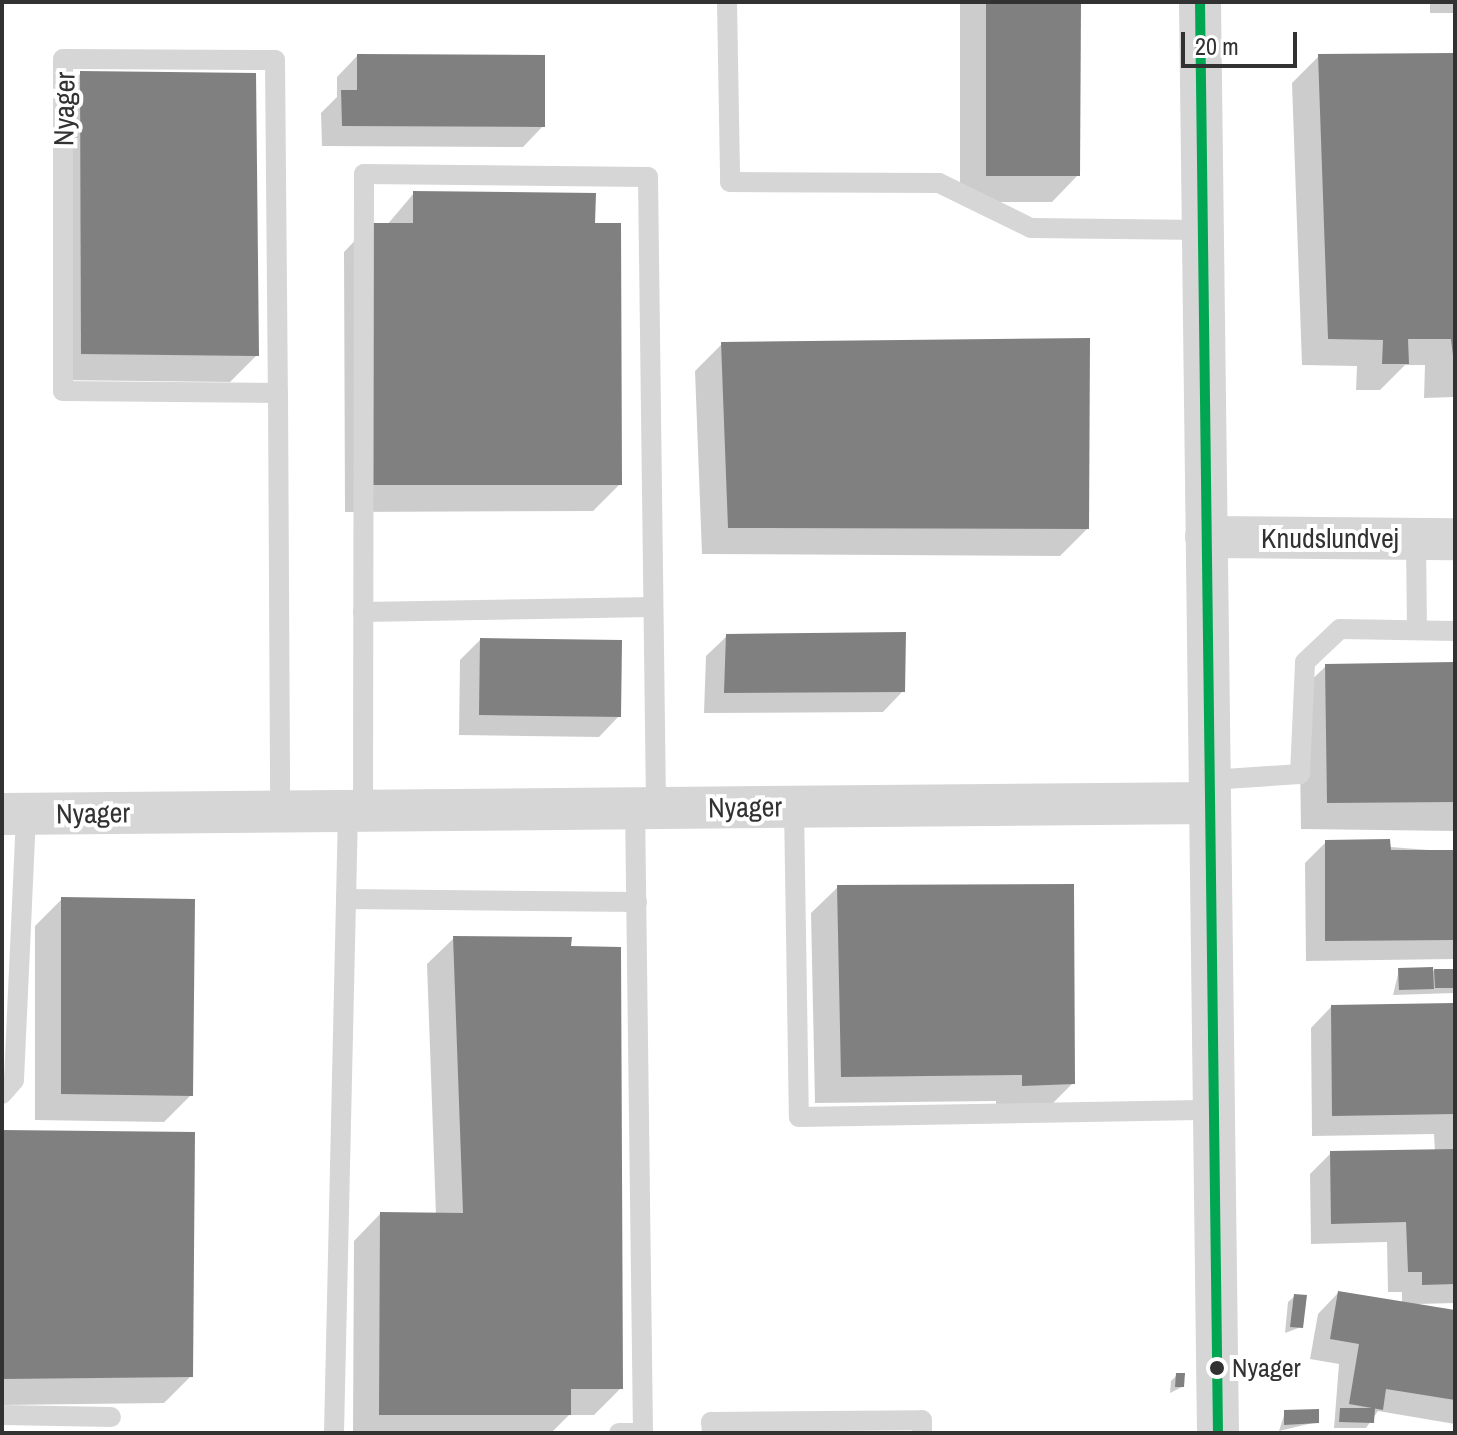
<!DOCTYPE html>
<html>
<head>
<meta charset="utf-8">
<style>
  body { margin:0 }
  #map { position:relative; width:1457px; height:1435px; overflow:hidden; background:#fff; font-family:"Archivo Narrow",sans-serif }
  div>[style] { position:absolute }
  .shadow>* { inset:0; background:#0003 }
  .building>* { inset:0; background:#808080 }
  .lane>* { height:20px; margin:-10px; padding:0 10px; transform-origin:10px; border-radius:10px; background:#d6d6d6 }
  .street>* { height:42px; margin:-21px; padding:0 21px; transform-origin:21px; border-radius:21px; background:#d6d6d6 }
  .bus-1>* { height:10px; margin:-5px; padding:0 5px; transform-origin:5px; border-radius:5px; background:#00a651 }
  .dots>* { width:22px; height:22px; translate:-50% -50%; box-sizing:border-box; border:4px solid #fff; border-radius:50% }
  span { translate:-50% -50%; white-space:nowrap; text-align:center; line-height:1.15; -webkit-text-stroke:8px #fff; paint-order:stroke }
  .bus-label { font-size:26px; color:#323232 }
  .left { translate:0 -50%; text-align:left }
  .street-label { font-size:28px; color:#323232 }
  .frame { position:absolute; inset:0; border:4px solid #323232; pointer-events:none }
  .scale { position:absolute; left:1181px; top:32px; width:116px; height:36px; box-sizing:border-box; border:4px solid #323232; border-top:0; padding-left:10px; font-size:24px; line-height:28px; white-space:nowrap; color:#323232; -webkit-text-stroke:6px #fff; paint-order:stroke }
</style>
</head>
<body>
<div id="map">
  <div class="shadow">
    <i style="clip-path:polygon(960px 2px,1079px 2px,1078px 175px,1052px 202px,960px 202px)"></i>
    <i style="clip-path:polygon(1430px 2px,1455px 2px,1455px 13px,1430px 13px)"></i>
    <i style="clip-path:polygon(1455px 55px,1455px 397px,1424px 398px,1425px 365px,1405px 365px,1380px 390px,1356px 390px,1357px 366px,1302px 365px,1292px 83px,1319px 56px)"></i>
    <i style="clip-path:polygon(357px 56px,543px 126px,523px 147px,322px 146px,321px 113px,337px 97px,337px 77px)"></i>
    <i style="clip-path:polygon(81px 73px,257px 355px,230px 382px,55px 380px,54px 100px)"></i>
    <i style="clip-path:polygon(414px 193px,593px 224px,620px 484px,593px 511px,345px 512px,344px 252px,370px 225px,387px 225px)"></i>
    <i style="clip-path:polygon(722px 344px,1087px 529px,1060px 556px,702px 554px,695px 371px)"></i>
    <i style="clip-path:polygon(727px 636px,903px 691px,883px 712px,704px 713px,706px 656px)"></i>
    <i style="clip-path:polygon(480px 640px,619px 716px,599px 737px,459px 735px,460px 660px)"></i>
    <i style="clip-path:polygon(1455px 664px,1455px 831px,1301px 829px,1299px 692px,1326px 666px)"></i>
    <i style="clip-path:polygon(1326px 842px,1455px 852px,1455px 959px,1306px 961px,1305px 863px)"></i>
    <i style="clip-path:polygon(838px 887px,1073px 1083px,1046px 1110px,996px 1112px,996px 1101px,815px 1103px,811px 913px)"></i>
    <i style="clip-path:polygon(62px 899px,191px 1095px,164px 1122px,35px 1120px,35px 926px)"></i>
    <i style="clip-path:polygon(454px 938px,621px 1388px,594px 1415px,569px 1415px,551px 1433px,353px 1433px,354px 1241px,380px 1214px,436px 1215px,427px 964px)"></i>
    <i style="clip-path:polygon(1399px 970px,1455px 971px,1455px 993px,1393px 995px)"></i>
    <i style="clip-path:polygon(1452px 1005px,1455px 1303px,1417px 1304px,1455px 1312px,1455px 1424px,1378px 1411px,1366px 1428px,1334px 1428px,1339px 1364px,1310px 1359px,1318px 1314px,1338px 1293px,1402px 1304px,1402px 1292px,1388px 1292px,1387px 1242px,1311px 1244px,1310px 1174px,1331px 1153px,1435px 1152px,1434px 1134px,1312px 1136px,1311px 1028px,1331px 1007px)"></i>
    <i style="clip-path:polygon(2px 1132px,191px 1376px,164px 1403px,2px 1405px)"></i>
    <i style="clip-path:polygon(1295px 1296px,1301px 1327px,1285px 1333px,1288px 1302px)"></i>
    <i style="clip-path:polygon(1177px 1375px,1182px 1387px,1170px 1393px,1171px 1381px)"></i>
    <i style="clip-path:polygon(1285px 1412px,1317px 1422px,1279px 1431px)"></i>
  </div>
  <div class="building">
    <i style="clip-path:polygon(986px 2px,1081px 2px,1080px 176px,986px 176px)"></i>
    <i style="clip-path:polygon(1455px 53px,1455px 372px,1451px 339px,1408px 339px,1409px 364px,1382px 364px,1383px 340px,1328px 339px,1318px 54px)"></i>
    <i style="clip-path:polygon(357px 54px,545px 55px,545px 127px,342px 126px,341px 90px,357px 90px)"></i>
    <i style="clip-path:polygon(80px 71px,256px 73px,259px 356px,81px 354px)"></i>
    <i style="clip-path:polygon(413px 191px,596px 193px,595px 223px,621px 223px,622px 485px,371px 485px,370px 223px,413px 223px)"></i>
    <i style="clip-path:polygon(1090px 338px,1089px 529px,728px 528px,721px 342px)"></i>
    <i style="clip-path:polygon(906px 632px,905px 692px,724px 693px,726px 634px)"></i>
    <i style="clip-path:polygon(480px 638px,622px 640px,621px 717px,479px 715px)"></i>
    <i style="clip-path:polygon(1455px 662px,1455px 802px,1327px 803px,1325px 664px)"></i>
    <i style="clip-path:polygon(1390px 839px,1391px 850px,1455px 850px,1455px 940px,1325px 941px,1325px 840px)"></i>
    <i style="clip-path:polygon(1074px 884px,1075px 1084px,1022px 1086px,1022px 1075px,841px 1077px,837px 885px)"></i>
    <i style="clip-path:polygon(61px 897px,195px 899px,193px 1096px,61px 1094px)"></i>
    <i style="clip-path:polygon(453px 936px,572px 937px,571px 946px,621px 947px,623px 1389px,571px 1389px,571px 1415px,379px 1415px,380px 1212px,463px 1213px)"></i>
    <i style="clip-path:polygon(1433px 967px,1434px 989px,1399px 990px,1398px 968px)"></i>
    <i style="clip-path:polygon(1434px 969px,1455px 969px,1455px 988px,1435px 988px)"></i>
    <i style="clip-path:polygon(1454px 1003px,1455px 1114px,1332px 1116px,1331px 1005px)"></i>
    <i style="clip-path:polygon(2px 1130px,195px 1132px,193px 1377px,2px 1379px)"></i>
    <i style="clip-path:polygon(1455px 1149px,1455px 1284px,1422px 1285px,1422px 1272px,1408px 1272px,1406px 1222px,1331px 1224px,1330px 1151px)"></i>
    <i style="clip-path:polygon(1338px 1291px,1455px 1310px,1455px 1400px,1386px 1389px,1383px 1410px,1349px 1404px,1359px 1344px,1330px 1339px)"></i>
    <i style="clip-path:polygon(1294px 1294px,1307px 1295px,1303px 1328px,1290px 1327px)"></i>
    <i style="clip-path:polygon(1176px 1373px,1185px 1373px,1184px 1387px,1175px 1387px)"></i>
    <i style="clip-path:polygon(1340px 1408px,1375px 1408px,1374px 1423px,1339px 1422px)"></i>
    <i style="clip-path:polygon(1319px 1409px,1319px 1423px,1284px 1425px,1284px 1410px)"></i>
  </div>
  <div class="lane">
    <i style="left:727px;top:2px;width:180px;rotate:89deg"></i>
    <i style="left:730px;top:182px;width:209px;rotate:0.3deg"></i>
    <i style="left:939px;top:183px;width:102px;rotate:26.1deg"></i>
    <i style="left:1031px;top:228px;width:172px;rotate:0.7deg"></i>
    <i style="left:278px;top:393px;width:215px;rotate:-179.5deg"></i>
    <i style="left:63px;top:391px;width:332px;rotate:-90deg"></i>
    <i style="left:63px;top:59px;width:212px;rotate:0.3deg"></i>
    <i style="left:275px;top:60px;width:333px;rotate:89.5deg"></i>
    <i style="left:278px;top:393px;width:418px;rotate:89.7deg"></i>
    <i style="left:1416px;top:539px;width:91px;rotate:89.4deg"></i>
    <i style="left:363px;top:612px;width:290px;rotate:-1deg"></i>
    <i style="left:1210px;top:780px;width:90px;rotate:-3.8deg"></i>
    <i style="left:1300px;top:774px;width:112px;rotate:-87.4deg"></i>
    <i style="left:1305px;top:662px;width:48px;rotate:-43.3deg"></i>
    <i style="left:1340px;top:629px;width:115px;rotate:1deg"></i>
    <i style="left:794px;top:807px;width:310px;rotate:89.1deg"></i>
    <i style="left:799px;top:1117px;width:415px;rotate:-1deg"></i>
    <i style="left:363px;top:810px;width:636px;rotate:-89.91deg"></i>
    <i style="left:364px;top:174px;width:284px;rotate:0.6deg"></i>
    <i style="left:648px;top:177px;width:631px;rotate:89.27deg"></i>
    <i style="left:346px;top:899px;width:291px;rotate:0.6deg"></i>
    <i style="left:2px;top:1094px;width:18px;rotate:-49deg"></i>
    <i style="left:14px;top:1080px;width:266px;rotate:-87.4deg"></i>
    <i style="left:2px;top:1415px;width:109px;rotate:1.1deg"></i>
    <i style="left:334px;top:1433px;width:622px;rotate:-88.71deg"></i>
    <i style="left:619px;top:1433px;width:24px"></i>
    <i style="left:643px;top:1433px;width:625px;rotate:-90.73deg"></i>
    <i style="left:712px;top:1433px;width:11px;rotate:-95deg"></i>
    <i style="left:711px;top:1422px;width:211px;rotate:-0.5deg"></i>
    <i style="left:922px;top:1420px;width:13px;rotate:90deg"></i>
  </div>
  <div class="street">
    <i style="left:1200px;top:2px;width:1431px;rotate:89.28deg"></i>
    <i style="left:1206px;top:537px;width:249px;rotate:0.5deg"></i>
    <i style="left:2px;top:814px;width:1208px;rotate:-0.52deg"></i>
  </div>
  <div class="bus-1">
    <i style="left:1200px;top:2px;width:1431px;rotate:89.28deg"></i>
  </div>
  <div class="dots">
    <i style="left:1217px;top:1368px;background:#323232"></i>
  </div>
  <div class="bus-label">
    <span class="left" style="left:1232px;top:1368px">Nyager</span>
  </div>
  <div class="street-label">
    <span style="left:64px;top:109px;rotate:-89deg">Nyager</span>
    <span style="left:1330px;top:538px">Knudslundvej</span>
    <span style="left:745px;top:807px;rotate:-1deg">Nyager</span>
    <span style="left:93px;top:813px;rotate:-1deg">Nyager</span>
  </div>
  <div class="frame"></div>
  <div class="scale">20 m</div>
</div>
</body>
</html>
